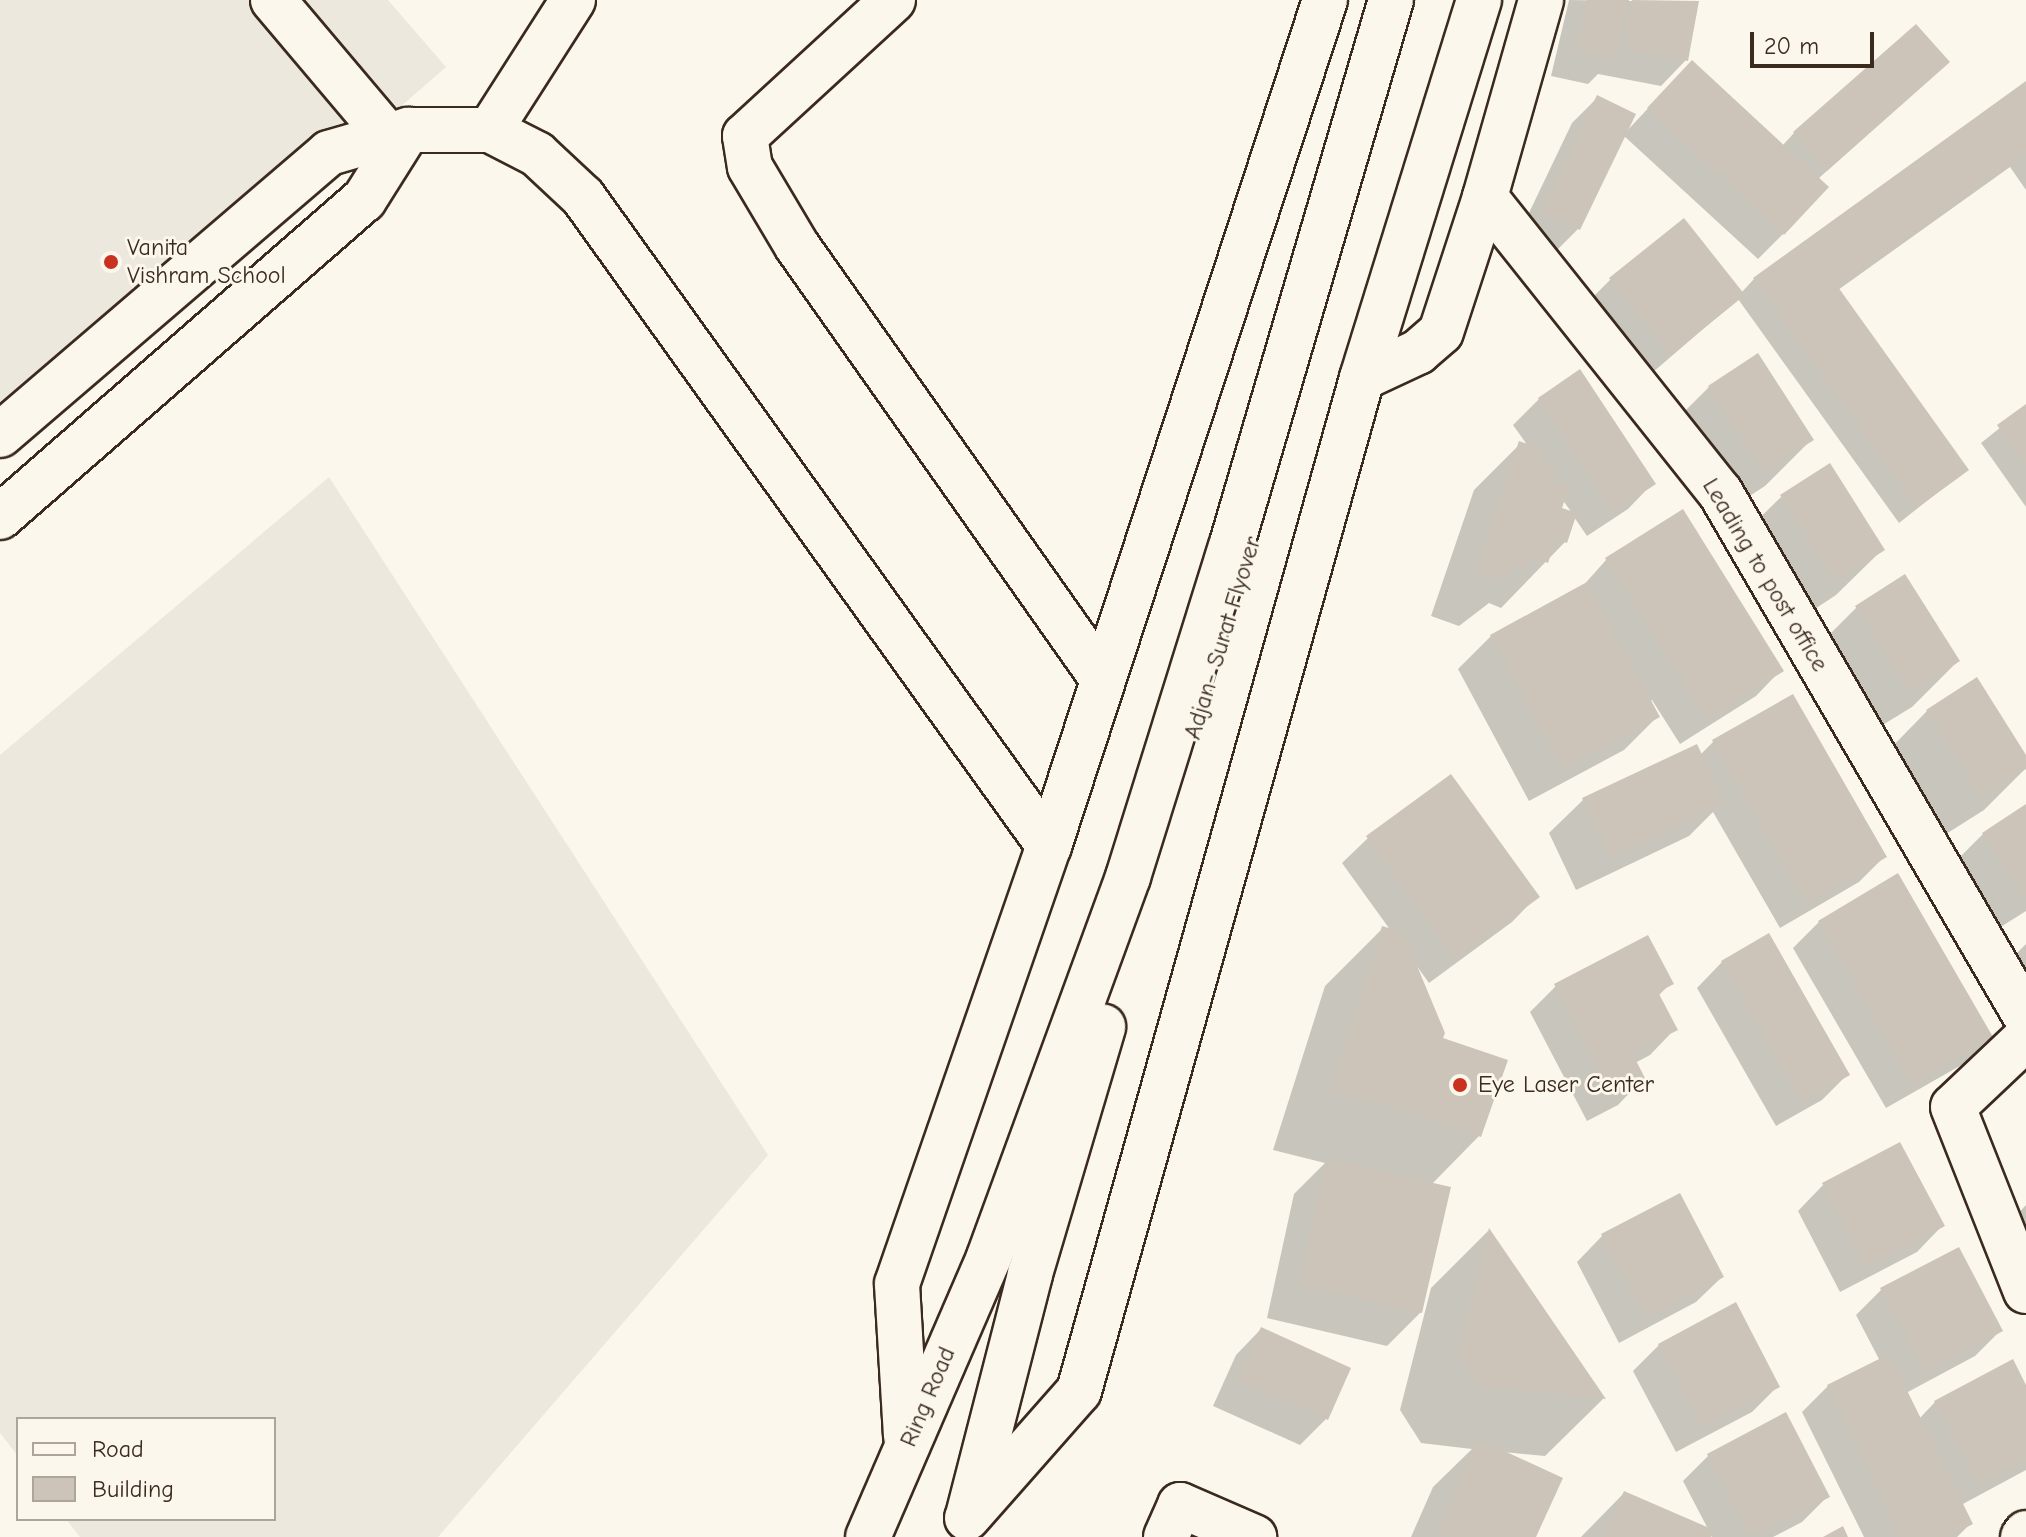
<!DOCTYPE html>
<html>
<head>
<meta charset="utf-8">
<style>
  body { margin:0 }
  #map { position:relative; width:2026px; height:1537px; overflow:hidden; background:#fbf7ec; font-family:"Comic Neue",sans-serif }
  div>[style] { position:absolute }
  .built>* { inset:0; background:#ede8dd }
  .shadow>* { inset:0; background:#0003 }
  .building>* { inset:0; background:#ccc4b9 }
  .roads { filter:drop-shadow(2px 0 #3b2a1e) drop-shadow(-2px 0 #3b2a1e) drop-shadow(0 2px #3b2a1e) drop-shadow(0 -2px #3b2a1e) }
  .minor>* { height:44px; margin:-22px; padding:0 22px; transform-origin:22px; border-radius:22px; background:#fbf7ec }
  .highway>* { height:44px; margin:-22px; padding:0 22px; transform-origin:22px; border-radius:22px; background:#fbf7ec }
  .dots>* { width:22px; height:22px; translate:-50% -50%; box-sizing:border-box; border:4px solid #fbf7ec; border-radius:50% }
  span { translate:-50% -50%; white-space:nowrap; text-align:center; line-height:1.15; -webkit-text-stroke:6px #fbf7ec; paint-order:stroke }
  .poi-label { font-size:24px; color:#3b2a1e }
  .left { translate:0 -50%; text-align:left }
  .street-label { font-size:24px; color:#3b2a1e }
  .legend { position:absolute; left:16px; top:1417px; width:260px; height:104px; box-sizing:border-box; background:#fbf7ec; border:2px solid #aea59a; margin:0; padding:10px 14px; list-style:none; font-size:24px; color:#3b2a1e }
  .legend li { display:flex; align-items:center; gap:16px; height:40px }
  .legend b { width:40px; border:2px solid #aea59a }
  .scale { position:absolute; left:1750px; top:32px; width:124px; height:36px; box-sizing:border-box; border:4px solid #3b2a1e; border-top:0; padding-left:10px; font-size:24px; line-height:28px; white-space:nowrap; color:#3b2a1e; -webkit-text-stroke:6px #fbf7ec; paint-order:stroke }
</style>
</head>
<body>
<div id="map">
  <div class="built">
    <i style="clip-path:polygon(0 0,388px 0,446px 67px,0 456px)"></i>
    <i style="clip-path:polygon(329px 477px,768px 1155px,438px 1537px,80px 1537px,66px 1519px,274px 1519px,274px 1419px,18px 1419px,18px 1456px,0 1433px,0 755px)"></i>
  </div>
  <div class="shadow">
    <i style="clip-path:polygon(1569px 0,1696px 2px,1686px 60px,1661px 86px,1598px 74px,1588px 84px,1551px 76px)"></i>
    <i style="clip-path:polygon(1947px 62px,1818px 179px,1783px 234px,1758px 259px,1623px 135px,1578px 229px,1552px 255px,1517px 238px,1572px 123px,1597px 98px,1625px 133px,1667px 88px,1782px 146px,1794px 133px)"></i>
    <i style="clip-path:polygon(2026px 84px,2026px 190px,2010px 167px,1838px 290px,1966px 470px,1899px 523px,1738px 299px,1645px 379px,1585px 305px,1611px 279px,1741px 293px,1754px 279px)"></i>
    <i style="clip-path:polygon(evenodd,1579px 372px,1653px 483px,1628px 509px,1587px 536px,1574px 517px,1565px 542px,1501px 608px,1489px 603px,1459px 626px,1431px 616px,1474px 490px,1520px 444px,1528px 446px,1513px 425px,1539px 399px,1579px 372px,1562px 499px,1572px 513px,1559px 509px,1562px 499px)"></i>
    <i style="clip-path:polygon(1709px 387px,1811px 440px,1765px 486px,1717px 517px,1663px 433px)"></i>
    <i style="clip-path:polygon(2026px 407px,2026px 507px,1981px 443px)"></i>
    <i style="clip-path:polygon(1781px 497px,1882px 550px,1836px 595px,1789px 626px,1735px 542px)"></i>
    <i style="clip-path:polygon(1682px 512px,1781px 670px,1756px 696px,1680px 744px,1652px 700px,1649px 702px,1657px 717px,1624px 750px,1529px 801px,1458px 669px,1491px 636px,1582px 587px,1606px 560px)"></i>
    <i style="clip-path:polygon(1904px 577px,1958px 661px,1912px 707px,1863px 737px,1810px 654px,1856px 608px)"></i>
    <i style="clip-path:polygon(1792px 696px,1884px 857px,1859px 882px,1780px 928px,1713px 812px,1689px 836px,1576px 890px,1549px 833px,1583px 800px,1696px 746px,1700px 755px,1713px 742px)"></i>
    <i style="clip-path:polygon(1927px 711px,2026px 759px,2026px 768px,1984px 810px,1935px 841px,1882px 757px)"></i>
    <i style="clip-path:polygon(2026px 807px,2026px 911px,1977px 942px,1937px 880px,1983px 834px)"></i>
    <i style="clip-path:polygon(1368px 838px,1537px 896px,1512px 922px,1429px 983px,1416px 965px,1479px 1136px,1431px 1185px,1421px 1312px,1387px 1346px,1267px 1318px,1294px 1194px,1325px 1163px,1273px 1150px,1325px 986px,1383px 928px,1391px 931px,1342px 863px)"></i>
    <i style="clip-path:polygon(1898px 876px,1990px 1037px,1965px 1063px,1886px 1108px,1793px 948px,1819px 922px)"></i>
    <i style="clip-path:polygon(2026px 944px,2026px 1015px,1998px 972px)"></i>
    <i style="clip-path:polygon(1722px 962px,1847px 1075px,1822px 1100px,1776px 1126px,1697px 988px)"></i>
    <i style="clip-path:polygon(1671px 983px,1658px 996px,1675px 1029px,1650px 1055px,1635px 1063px,1643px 1079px,1618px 1105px,1587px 1121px,1530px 1012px,1556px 986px)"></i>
    <i style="clip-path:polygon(1823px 1185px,1942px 1226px,1917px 1252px,1840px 1292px,1798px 1211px)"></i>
    <i style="clip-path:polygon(2026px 1205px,2026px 1252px,2011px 1221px)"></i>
    <i style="clip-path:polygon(1488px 1231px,1603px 1399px,1545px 1456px,1503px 1452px,1534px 1537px,1411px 1537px,1433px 1487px,1472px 1449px,1421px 1443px,1400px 1410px,1431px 1288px)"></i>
    <i style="clip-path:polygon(1602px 1236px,1722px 1277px,1696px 1302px,1619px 1343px,1577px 1262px)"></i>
    <i style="clip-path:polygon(1881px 1290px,2001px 1330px,1975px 1356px,1906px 1393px,1919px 1419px,1935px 1402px,2026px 1389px,2026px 1470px,1961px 1505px,1970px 1524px,1957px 1537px,1864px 1537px,1802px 1412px,1828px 1386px,1880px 1361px,1856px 1315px)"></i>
    <i style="clip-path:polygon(1261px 1329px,1348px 1369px,1326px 1419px,1300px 1445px,1213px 1406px,1236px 1355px)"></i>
    <i style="clip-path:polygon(1659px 1345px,1778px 1386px,1752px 1412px,1676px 1452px,1633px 1371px)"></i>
    <i style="clip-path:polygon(1708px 1456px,1828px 1496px,1802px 1522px,1773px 1537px,1712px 1537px,1710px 1534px,1709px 1537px,1581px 1537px,1624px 1493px,1708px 1529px,1683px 1481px)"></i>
  </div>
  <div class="building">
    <i style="clip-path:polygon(1587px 0,1629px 0,1615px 60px,1576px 51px)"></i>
    <i style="clip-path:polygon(1632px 0,1699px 1px,1688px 61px,1624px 49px)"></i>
    <i style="clip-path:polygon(1916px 24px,1950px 62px,1827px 171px,1793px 132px)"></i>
    <i style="clip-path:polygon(1692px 60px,1829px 187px,1784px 235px,1647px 108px)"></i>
    <i style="clip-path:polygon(2026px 81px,2026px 153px,1838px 287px,1969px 470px,1917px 508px,1753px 278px)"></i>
    <i style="clip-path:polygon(1597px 95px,1636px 114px,1580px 230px,1541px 212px)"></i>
    <i style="clip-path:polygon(1684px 218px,1745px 295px,1671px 355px,1609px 278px)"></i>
    <i style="clip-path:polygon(1758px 353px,1814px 440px,1763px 472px,1708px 386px)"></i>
    <i style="clip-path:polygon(1580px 369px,1656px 484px,1613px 512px,1538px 398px)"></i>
    <i style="clip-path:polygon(2026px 404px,2026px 466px,1997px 425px)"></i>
    <i style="clip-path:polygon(1519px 441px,1545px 450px,1541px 461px,1557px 467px,1552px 481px,1569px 487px,1562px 508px,1577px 513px,1567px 543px,1556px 539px,1548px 563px,1530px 556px,1525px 570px,1512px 566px,1507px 582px,1475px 571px)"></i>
    <i style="clip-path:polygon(1830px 463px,1885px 550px,1835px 582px,1780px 495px)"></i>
    <i style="clip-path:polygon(1683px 509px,1784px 671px,1706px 720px,1605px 558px)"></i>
    <i style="clip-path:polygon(1905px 574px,1960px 661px,1910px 693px,1855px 606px)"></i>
    <i style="clip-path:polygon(1587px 582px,1660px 717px,1563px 770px,1490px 635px)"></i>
    <i style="clip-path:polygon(1977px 677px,2026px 755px,2026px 769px,1981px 796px,1926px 710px)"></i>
    <i style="clip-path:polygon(1793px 694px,1887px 857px,1806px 904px,1712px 740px)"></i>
    <i style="clip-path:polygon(1697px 744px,1724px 803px,1610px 858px,1582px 798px)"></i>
    <i style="clip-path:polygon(1451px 774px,1540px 897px,1455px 959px,1366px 836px)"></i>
    <i style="clip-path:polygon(2026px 804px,2026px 896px,2024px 898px,1982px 833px)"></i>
    <i style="clip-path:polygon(1898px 873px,1993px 1037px,1912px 1084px,1818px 921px)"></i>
    <i style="clip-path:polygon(1382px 926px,1403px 932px,1445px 1033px,1443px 1038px,1508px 1060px,1481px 1137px,1417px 1114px,1330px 1092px)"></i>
    <i style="clip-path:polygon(1769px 933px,1850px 1075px,1802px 1102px,1721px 961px)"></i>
    <i style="clip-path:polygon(1648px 935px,1674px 984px,1658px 992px,1678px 1030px,1632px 1053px,1646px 1080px,1613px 1097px,1554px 984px)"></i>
    <i style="clip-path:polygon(1900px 1142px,1945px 1226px,1866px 1268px,1822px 1183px)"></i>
    <i style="clip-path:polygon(1327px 1159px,1451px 1187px,1422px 1313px,1299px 1285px)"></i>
    <i style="clip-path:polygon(1680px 1193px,1724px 1277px,1645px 1319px,1601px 1234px)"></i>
    <i style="clip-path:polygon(1489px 1228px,1606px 1399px,1479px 1386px,1458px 1351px)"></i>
    <i style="clip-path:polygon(1959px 1247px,2003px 1331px,1925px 1373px,1880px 1288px)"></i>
    <i style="clip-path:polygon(1736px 1302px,1780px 1387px,1702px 1428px,1658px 1344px)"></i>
    <i style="clip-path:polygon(1261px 1327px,1351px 1368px,1328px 1420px,1237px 1380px)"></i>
    <i style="clip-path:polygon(1889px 1354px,1973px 1524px,1947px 1537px,1901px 1537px,1827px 1385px)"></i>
    <i style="clip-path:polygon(2013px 1359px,2026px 1385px,2026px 1460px,1978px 1485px,1934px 1401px)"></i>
    <i style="clip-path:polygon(1786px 1412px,1830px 1497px,1751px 1537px,1707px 1454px)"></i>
    <i style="clip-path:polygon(1478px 1439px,1563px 1478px,1536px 1537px,1452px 1537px,1438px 1531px)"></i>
    <i style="clip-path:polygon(1624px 1491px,1714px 1530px,1711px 1537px,1604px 1537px)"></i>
    <i style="clip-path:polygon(1843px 1526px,1848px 1537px,1823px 1537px)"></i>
  </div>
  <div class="roads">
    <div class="minor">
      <i style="left:273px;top:0;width:178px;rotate:49.8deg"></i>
      <i style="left:893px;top:0;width:201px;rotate:137.4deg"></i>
      <i style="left:745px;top:136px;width:31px;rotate:81deg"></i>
      <i style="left:750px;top:167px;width:92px;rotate:59.3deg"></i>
      <i style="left:797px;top:246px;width:529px;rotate:54.78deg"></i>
      <i style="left:490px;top:130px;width:154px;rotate:-57.4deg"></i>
      <i style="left:1485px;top:197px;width:205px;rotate:-74.1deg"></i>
      <i style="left:1362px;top:378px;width:62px;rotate:-24.9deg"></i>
      <i style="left:1418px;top:352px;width:30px;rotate:-41deg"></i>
      <i style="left:1441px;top:332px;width:142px;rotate:-71.9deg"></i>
      <i style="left:1485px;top:197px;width:377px;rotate:51.5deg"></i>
      <i style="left:1720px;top:492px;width:608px;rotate:59.76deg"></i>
      <i style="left:0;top:435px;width:433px;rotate:-40.6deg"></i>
      <i style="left:329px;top:153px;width:82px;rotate:-16.2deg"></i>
      <i style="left:408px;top:130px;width:82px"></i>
      <i style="left:490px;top:130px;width:53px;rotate:27.1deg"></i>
      <i style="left:537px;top:154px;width:63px;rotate:43.1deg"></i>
      <i style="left:583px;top:197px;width:799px;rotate:54.32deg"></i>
      <i style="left:0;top:517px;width:483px;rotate:-41.1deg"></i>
      <i style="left:364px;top:200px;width:83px;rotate:-57.8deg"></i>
      <i style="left:2026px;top:1038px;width:100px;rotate:136.6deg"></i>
      <i style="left:1953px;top:1107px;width:198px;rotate:68.4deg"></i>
      <i style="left:1166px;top:1537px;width:35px;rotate:-66deg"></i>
      <i style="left:1180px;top:1505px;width:81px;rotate:23.4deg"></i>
      <i style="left:2023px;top:1537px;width:5px;rotate:-53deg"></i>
    </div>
    <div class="highway">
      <i style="left:906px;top:1436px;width:152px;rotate:-93.4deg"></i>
      <i style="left:897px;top:1284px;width:464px;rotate:-70.9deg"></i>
      <i style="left:1049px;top:846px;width:890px;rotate:-71.93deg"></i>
      <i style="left:969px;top:1512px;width:246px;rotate:-75.6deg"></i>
      <i style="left:1030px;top:1274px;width:258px;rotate:-73.5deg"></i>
      <i style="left:967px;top:1518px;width:169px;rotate:-48.6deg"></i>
      <i style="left:1079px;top:1391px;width:1052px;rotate:-74.39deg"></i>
      <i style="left:1362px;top:378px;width:396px;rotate:-72.8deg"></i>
      <i style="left:868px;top:1537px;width:305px;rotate:-66.6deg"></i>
      <i style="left:989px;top:1257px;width:405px;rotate:-69.9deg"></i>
      <i style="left:1128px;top:877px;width:346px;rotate:-72.7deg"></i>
      <i style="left:1231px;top:547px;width:570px;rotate:-73.7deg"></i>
    </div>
  </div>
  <div class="dots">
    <i style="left:111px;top:262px;background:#c8321e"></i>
    <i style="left:1460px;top:1085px;background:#c8321e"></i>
  </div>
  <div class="poi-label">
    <span class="left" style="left:127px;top:262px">Vanita<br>Vishram School</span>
    <span class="left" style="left:1478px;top:1085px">Eye Laser Center</span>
  </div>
  <div class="street-label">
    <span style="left:1765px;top:575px;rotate:59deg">Leading to post office</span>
    <span style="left:1223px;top:638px;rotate:-73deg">Adjan- Surat Flyover</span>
    <span style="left:928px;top:1397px;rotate:-67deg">Ring Road</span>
  </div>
  <ul class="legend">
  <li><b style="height:10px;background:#fbf7ec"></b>Road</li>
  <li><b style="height:22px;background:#ccc4b9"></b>Building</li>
  </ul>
  <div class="scale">20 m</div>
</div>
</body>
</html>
